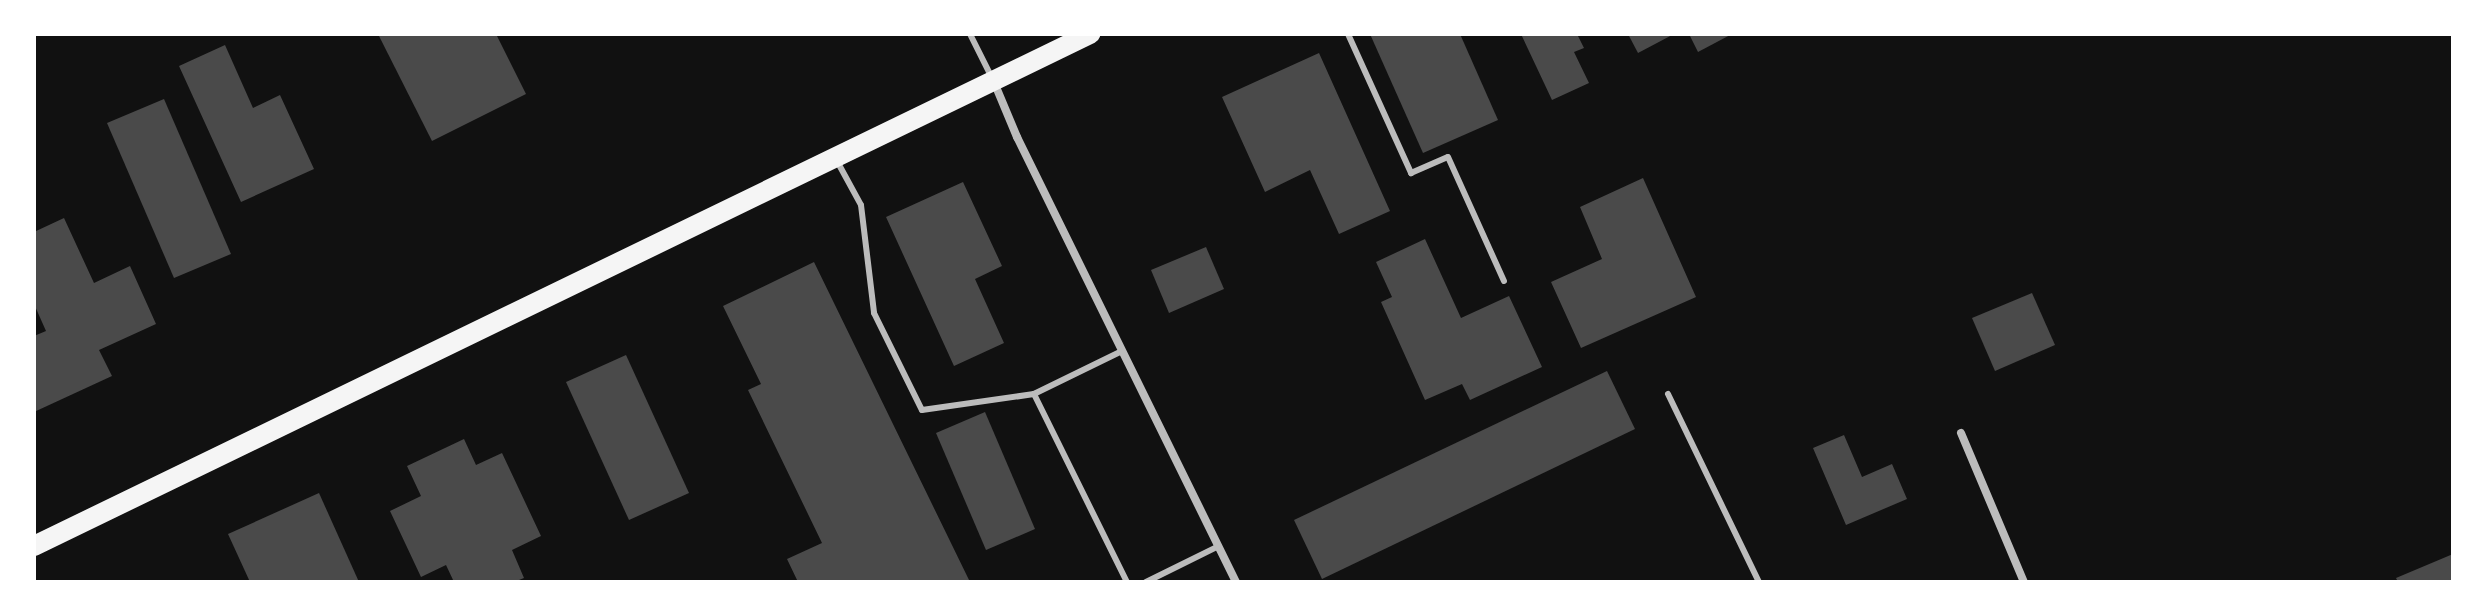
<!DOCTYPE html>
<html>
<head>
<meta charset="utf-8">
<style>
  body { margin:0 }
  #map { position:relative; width:2487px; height:616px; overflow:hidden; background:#111; font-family:"Roboto Condensed",sans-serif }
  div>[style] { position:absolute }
  .building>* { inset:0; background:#4a4a4a }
  .service>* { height:6px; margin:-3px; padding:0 3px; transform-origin:3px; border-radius:3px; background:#bcbcbc }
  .minor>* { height:8px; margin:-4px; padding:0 4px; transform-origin:4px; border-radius:4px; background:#bcbcbc }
  .primary>* { height:20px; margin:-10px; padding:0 10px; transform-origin:10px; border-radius:10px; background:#f5f5f5 }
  span { translate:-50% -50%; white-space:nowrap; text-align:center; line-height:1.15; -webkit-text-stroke:6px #fff; paint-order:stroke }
  .frame { position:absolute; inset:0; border:36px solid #fff; pointer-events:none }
</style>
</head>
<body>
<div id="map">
  <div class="building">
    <i style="clip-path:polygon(378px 34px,496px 34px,526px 94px,432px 141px)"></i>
    <i style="clip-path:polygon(1370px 34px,1460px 34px,1498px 120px,1423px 153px)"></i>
    <i style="clip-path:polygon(1521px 34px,1577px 34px,1584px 48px,1574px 52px,1589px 83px,1552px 100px)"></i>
    <i style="clip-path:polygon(1628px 34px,1674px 34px,1638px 53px)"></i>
    <i style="clip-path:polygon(1689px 34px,1732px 34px,1698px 52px)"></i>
    <i style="clip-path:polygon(225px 45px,253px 108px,280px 95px,314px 169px,241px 202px,179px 66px)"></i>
    <i style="clip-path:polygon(1319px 53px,1390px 211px,1339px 234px,1310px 170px,1265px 192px,1222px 97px)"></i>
    <i style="clip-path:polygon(164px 99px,231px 254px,174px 278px,107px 123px)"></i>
    <i style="clip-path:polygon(1643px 178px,1696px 297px,1581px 348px,1551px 282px,1602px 259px,1580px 207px)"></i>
    <i style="clip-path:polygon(963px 182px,1002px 266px,975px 279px,1004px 343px,954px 366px,886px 217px)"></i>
    <i style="clip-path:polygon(64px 218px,94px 283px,130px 266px,156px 324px,99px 350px,112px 376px,34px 412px,34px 336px,46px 331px,34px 304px,34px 232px)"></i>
    <i style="clip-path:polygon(1425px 239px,1461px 318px,1509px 296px,1542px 367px,1470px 400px,1462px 384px,1425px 400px,1381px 302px,1392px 297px,1376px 262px)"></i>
    <i style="clip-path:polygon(1206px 247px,1224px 289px,1169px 313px,1151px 270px)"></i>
    <i style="clip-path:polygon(814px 262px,970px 582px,798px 582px,787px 559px,822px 543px,748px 390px,761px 384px,723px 306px)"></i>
    <i style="clip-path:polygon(2032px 293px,2055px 345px,1995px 371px,1972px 318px)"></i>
    <i style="clip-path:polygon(626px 355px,689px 493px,629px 520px,566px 382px)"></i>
    <i style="clip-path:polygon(1607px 371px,1635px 429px,1322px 579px,1294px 520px)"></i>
    <i style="clip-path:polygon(985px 412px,1035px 529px,986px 550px,936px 433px)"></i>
    <i style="clip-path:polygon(1844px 435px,1862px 477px,1892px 464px,1907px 499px,1846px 525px,1813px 448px)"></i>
    <i style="clip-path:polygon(464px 439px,476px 465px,502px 453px,541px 536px,512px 550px,524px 578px,514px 582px,454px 582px,446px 565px,421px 577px,390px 511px,421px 496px,407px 466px)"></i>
    <i style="clip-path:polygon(319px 493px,359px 582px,250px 582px,228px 534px)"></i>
    <i style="clip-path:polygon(2453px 554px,2453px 582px,2398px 582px,2396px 578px)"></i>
  </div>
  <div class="service">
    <i style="left:970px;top:34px;width:49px;rotate:63.4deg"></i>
    <i style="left:1348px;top:34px;width:153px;rotate:65.6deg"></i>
    <i style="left:1411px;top:173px;width:40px;rotate:-23.4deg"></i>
    <i style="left:1448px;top:157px;width:136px;rotate:65.7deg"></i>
    <i style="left:837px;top:161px;width:50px;rotate:61.4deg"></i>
    <i style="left:861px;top:205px;width:109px;rotate:83.1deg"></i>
    <i style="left:874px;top:313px;width:108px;rotate:63.7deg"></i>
    <i style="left:922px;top:410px;width:113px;rotate:-8.1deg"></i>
    <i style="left:1122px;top:351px;width:98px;rotate:154deg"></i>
    <i style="left:1034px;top:394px;width:210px;rotate:63.7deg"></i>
    <i style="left:1668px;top:394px;width:209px;rotate:64.2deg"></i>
    <i style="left:1146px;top:582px;width:81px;rotate:-26.3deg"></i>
  </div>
  <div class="minor">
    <i style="left:994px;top:82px;width:60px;rotate:67.3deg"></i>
    <i style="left:1017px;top:137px;width:496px;rotate:63.8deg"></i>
    <i style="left:1961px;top:433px;width:162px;rotate:67.1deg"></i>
  </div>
  <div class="primary">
    <i style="left:34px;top:546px;width:1174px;rotate:-25.87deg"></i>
  </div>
  <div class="frame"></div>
</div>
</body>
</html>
